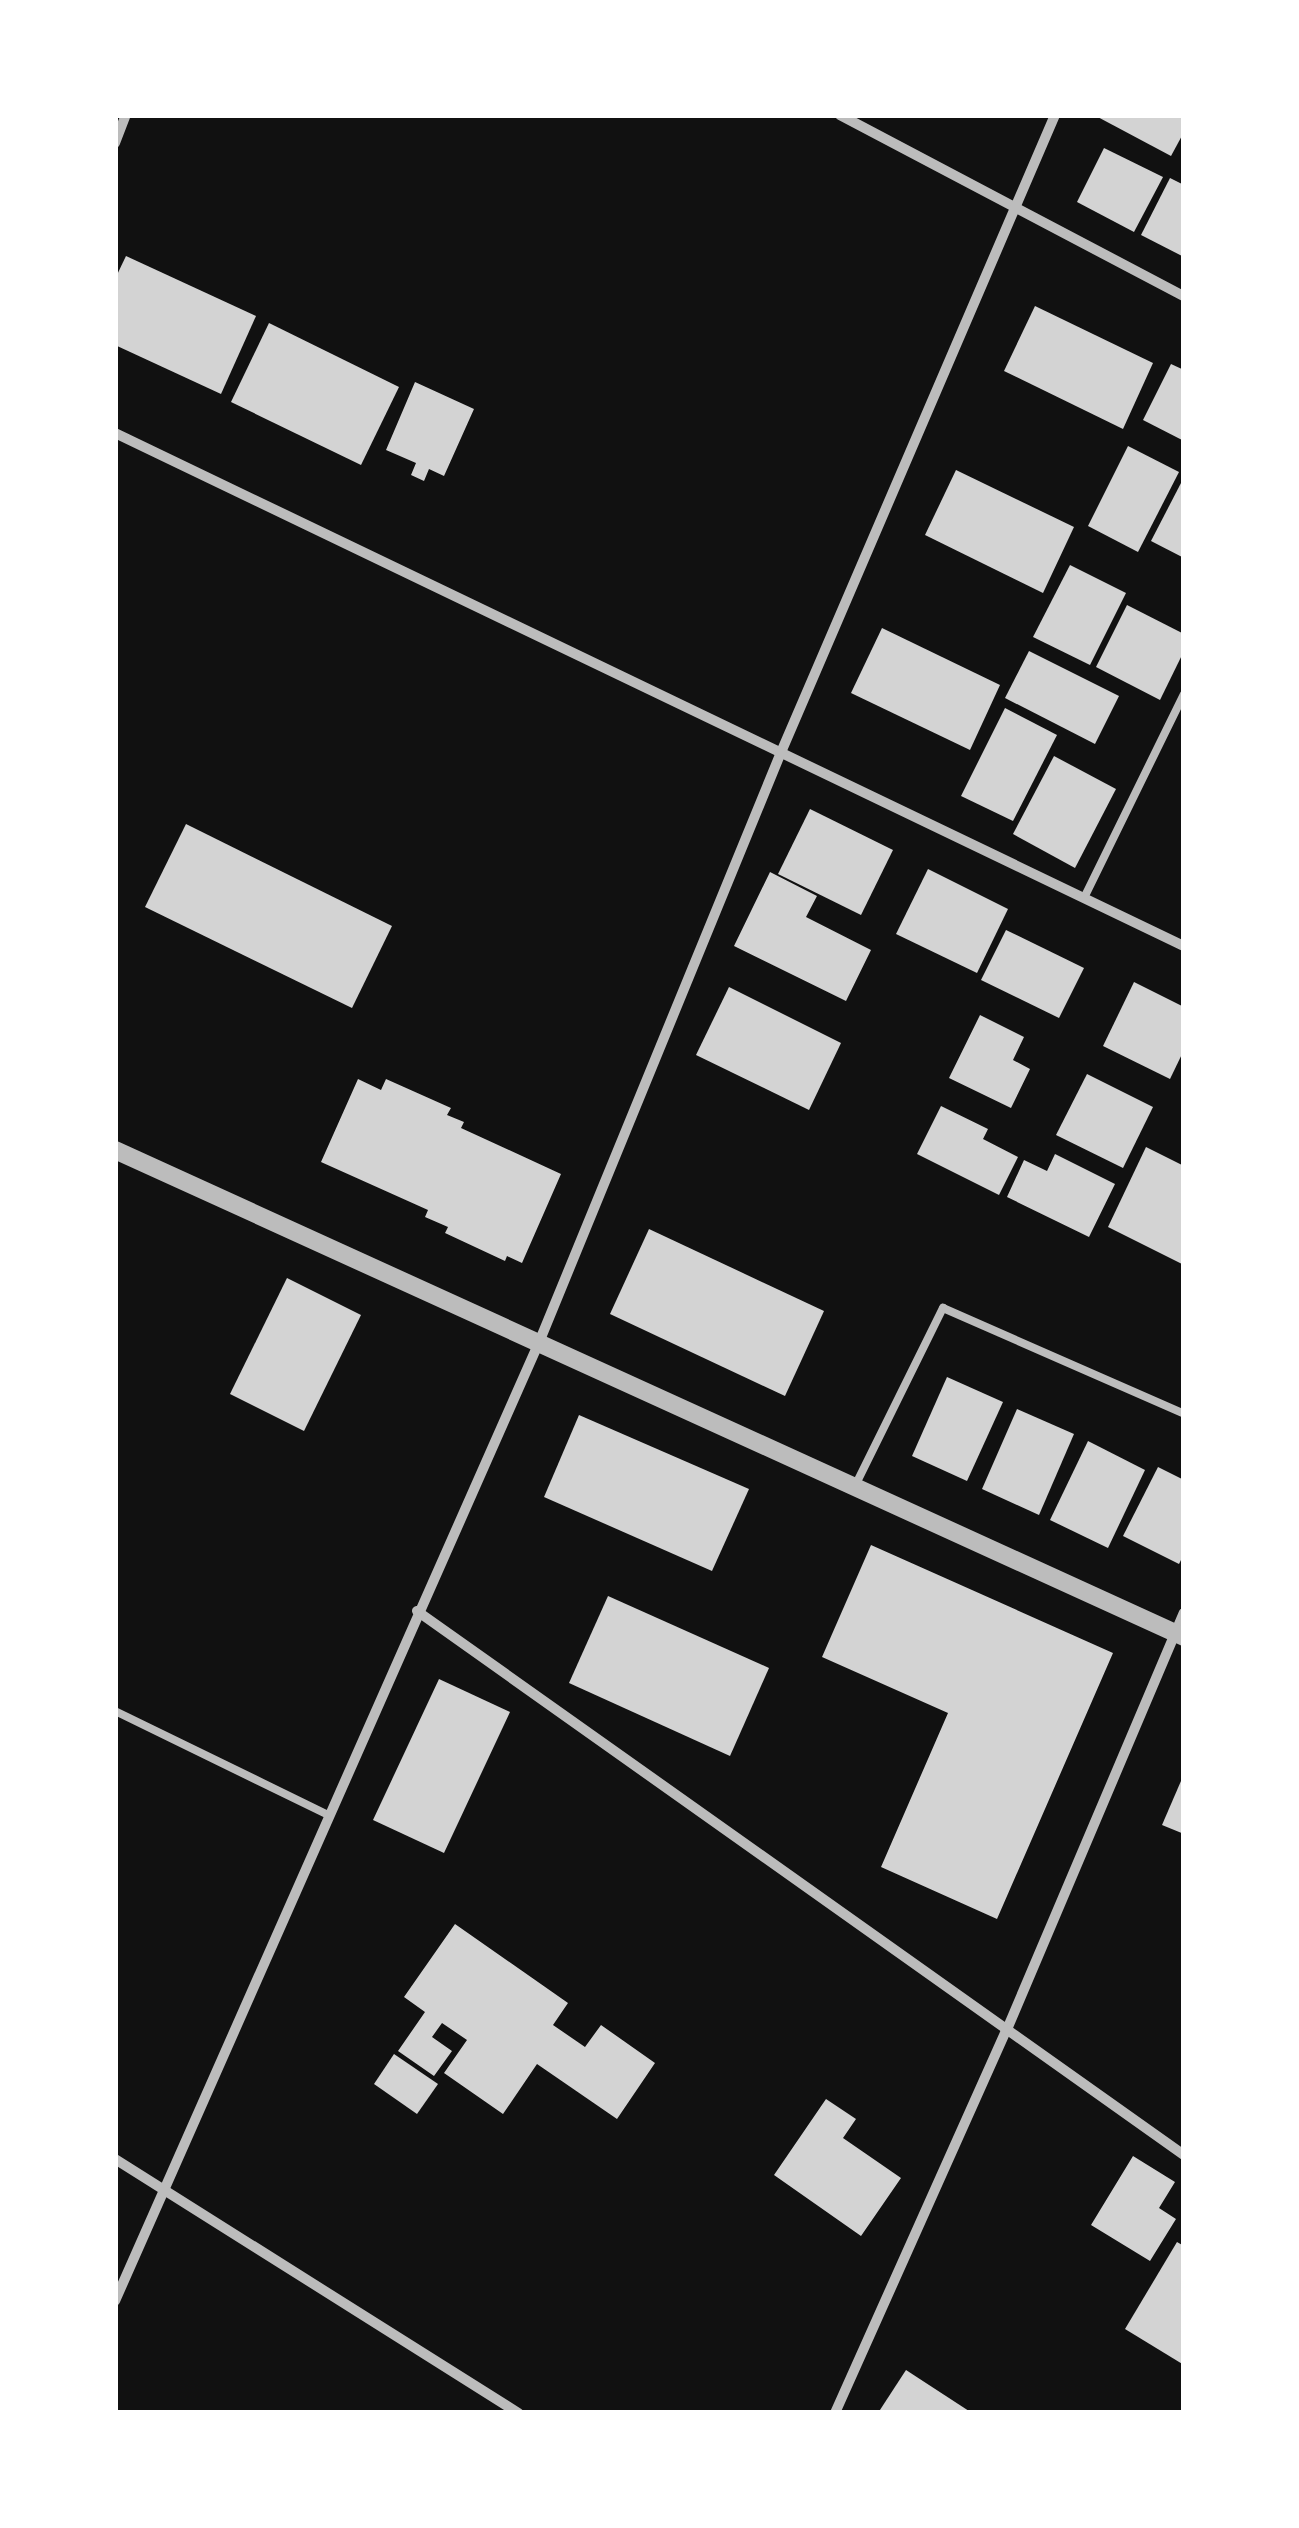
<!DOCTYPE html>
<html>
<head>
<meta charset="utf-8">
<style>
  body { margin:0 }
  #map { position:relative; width:1299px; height:2528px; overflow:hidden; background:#111; font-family:"Archivo Narrow",sans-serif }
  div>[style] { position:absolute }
  .building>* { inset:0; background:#d3d3d3 }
  .service>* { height:8px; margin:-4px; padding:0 4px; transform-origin:4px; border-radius:4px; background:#bcbcbc }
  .minor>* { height:10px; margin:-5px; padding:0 5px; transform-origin:5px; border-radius:5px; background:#bcbcbc }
  .tertiary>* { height:18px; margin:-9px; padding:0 9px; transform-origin:9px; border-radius:9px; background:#bcbcbc }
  span { translate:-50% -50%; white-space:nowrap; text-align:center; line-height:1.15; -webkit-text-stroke:8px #fff; paint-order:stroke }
  .frame { position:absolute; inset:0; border:118px solid #fff; pointer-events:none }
</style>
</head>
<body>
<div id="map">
  <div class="building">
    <i style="clip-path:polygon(1094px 115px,1184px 115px,1184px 132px,1171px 156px)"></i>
    <i style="clip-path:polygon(1104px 148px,1163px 177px,1134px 232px,1077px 202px)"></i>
    <i style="clip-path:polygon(1170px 178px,1184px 185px,1184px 257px,1141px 235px)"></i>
    <i style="clip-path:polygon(126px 256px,256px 316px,221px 394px,115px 345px,115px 279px)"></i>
    <i style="clip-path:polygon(1035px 306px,1153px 363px,1123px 429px,1004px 371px)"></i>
    <i style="clip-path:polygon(269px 323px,399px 387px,361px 465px,231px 402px)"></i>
    <i style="clip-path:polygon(1171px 364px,1184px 370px,1184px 441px,1143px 420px)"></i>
    <i style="clip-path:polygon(415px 382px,474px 409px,444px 476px,429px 469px,424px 481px,411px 475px,416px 463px,386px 450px)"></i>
    <i style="clip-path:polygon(1128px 446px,1179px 472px,1138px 552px,1088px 526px)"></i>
    <i style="clip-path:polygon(956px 470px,1074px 527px,1043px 593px,925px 535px)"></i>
    <i style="clip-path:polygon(1181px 483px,1184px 485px,1184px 558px,1151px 541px)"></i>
    <i style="clip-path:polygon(1070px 565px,1126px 593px,1090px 665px,1033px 637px)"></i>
    <i style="clip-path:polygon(1127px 605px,1184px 634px,1184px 651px,1160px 700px,1096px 667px)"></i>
    <i style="clip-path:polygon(882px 628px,1000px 685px,970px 750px,851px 693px)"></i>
    <i style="clip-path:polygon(1029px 651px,1119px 696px,1095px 744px,1005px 698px)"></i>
    <i style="clip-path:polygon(1005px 708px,1057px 735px,1013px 821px,961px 796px)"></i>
    <i style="clip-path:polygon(1054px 756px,1116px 789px,1075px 868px,1013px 834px)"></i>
    <i style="clip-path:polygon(810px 809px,893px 850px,861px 915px,778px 874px)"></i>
    <i style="clip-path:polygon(186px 824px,392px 926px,352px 1008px,145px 907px)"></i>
    <i style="clip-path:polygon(928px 869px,1008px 909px,977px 973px,896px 934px)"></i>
    <i style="clip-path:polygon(770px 872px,817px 896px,806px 917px,871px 950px,846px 1001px,734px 946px)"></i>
    <i style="clip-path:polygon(1006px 930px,1084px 968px,1059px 1018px,981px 980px)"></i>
    <i style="clip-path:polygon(1134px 982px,1184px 1007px,1184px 1050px,1170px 1079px,1103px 1046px)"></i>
    <i style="clip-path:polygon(729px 987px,841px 1043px,809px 1110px,696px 1055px)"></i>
    <i style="clip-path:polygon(980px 1015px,1024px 1037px,1013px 1060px,1030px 1069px,1011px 1108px,949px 1078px)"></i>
    <i style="clip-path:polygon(1087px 1074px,1153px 1107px,1123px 1168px,1056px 1135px)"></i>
    <i style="clip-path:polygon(358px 1079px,381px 1090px,386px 1079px,451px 1108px,447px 1115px,464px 1122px,461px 1128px,561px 1174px,522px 1263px,507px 1256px,505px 1261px,445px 1233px,448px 1227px,425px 1217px,428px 1210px,321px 1162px)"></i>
    <i style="clip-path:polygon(941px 1106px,988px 1129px,983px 1139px,1018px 1157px,999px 1195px,917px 1154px)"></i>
    <i style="clip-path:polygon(1146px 1147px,1184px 1166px,1184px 1265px,1108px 1227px)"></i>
    <i style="clip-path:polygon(1055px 1154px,1115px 1184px,1089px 1237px,1007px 1197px,1024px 1160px,1047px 1171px)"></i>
    <i style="clip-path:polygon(649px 1229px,824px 1311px,785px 1396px,610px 1314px)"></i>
    <i style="clip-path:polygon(287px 1278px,361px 1315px,304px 1431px,230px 1394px)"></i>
    <i style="clip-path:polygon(947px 1377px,1003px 1402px,967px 1481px,912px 1456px)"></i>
    <i style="clip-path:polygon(1017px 1409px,1074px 1434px,1039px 1515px,982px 1489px)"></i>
    <i style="clip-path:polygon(579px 1415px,749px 1489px,712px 1571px,544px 1497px)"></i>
    <i style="clip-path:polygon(1088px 1441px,1145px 1470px,1108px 1548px,1050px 1520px)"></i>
    <i style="clip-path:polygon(1158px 1467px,1184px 1480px,1184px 1554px,1179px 1564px,1123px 1536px)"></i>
    <i style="clip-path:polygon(871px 1545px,1113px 1653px,997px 1919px,881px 1867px,948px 1713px,822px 1657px)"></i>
    <i style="clip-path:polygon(608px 1596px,769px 1668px,730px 1756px,569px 1683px)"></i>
    <i style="clip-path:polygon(439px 1679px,510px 1712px,444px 1853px,373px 1820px)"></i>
    <i style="clip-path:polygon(1184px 1774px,1184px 1834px,1162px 1825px)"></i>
    <i style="clip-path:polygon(455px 1924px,568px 2003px,553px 2025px,585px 2047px,601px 2025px,655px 2063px,617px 2119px,537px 2064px,503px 2114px,444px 2073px,467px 2040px,442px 2023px,432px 2037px,452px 2051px,434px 2076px,398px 2051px,425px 2012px,404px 1997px)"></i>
    <i style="clip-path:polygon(394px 2054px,438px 2084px,417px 2114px,374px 2084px)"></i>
    <i style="clip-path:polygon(826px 2099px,856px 2119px,843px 2138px,901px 2178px,861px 2236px,774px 2175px)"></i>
    <i style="clip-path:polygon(1133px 2156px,1175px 2182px,1159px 2208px,1176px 2219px,1150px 2261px,1091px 2225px)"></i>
    <i style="clip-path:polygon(1177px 2242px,1184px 2246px,1184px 2365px,1125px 2329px)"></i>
    <i style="clip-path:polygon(906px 2370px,972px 2413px,878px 2413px)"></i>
  </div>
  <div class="service">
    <i style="left:1084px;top:898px;width:227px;rotate:-63.9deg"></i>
    <i style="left:855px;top:1486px;width:199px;rotate:-63.7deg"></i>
    <i style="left:943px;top:1308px;width:263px;rotate:23.7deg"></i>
    <i style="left:115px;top:1711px;width:239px;rotate:26deg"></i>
  </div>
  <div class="minor">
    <i style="left:840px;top:115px;width:389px;rotate:27.8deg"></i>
    <i style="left:115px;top:143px;width:30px;rotate:-69deg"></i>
    <i style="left:115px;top:433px;width:1186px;rotate:25.64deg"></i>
    <i style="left:417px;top:1611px;width:940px;rotate:35.35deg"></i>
    <i style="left:115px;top:2159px;width:477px;rotate:32.2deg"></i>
    <i style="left:115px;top:2301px;width:1051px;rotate:-66.14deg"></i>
    <i style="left:540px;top:1340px;width:638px;rotate:-67.7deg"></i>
    <i style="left:782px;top:750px;width:691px;rotate:-66.74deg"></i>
    <i style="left:835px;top:2413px;width:423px;rotate:-65.9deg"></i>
    <i style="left:1008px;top:2027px;width:450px;rotate:-67deg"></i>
  </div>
  <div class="tertiary">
    <i style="left:115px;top:1150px;width:1175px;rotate:24.49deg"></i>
  </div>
  <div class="frame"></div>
</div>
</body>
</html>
